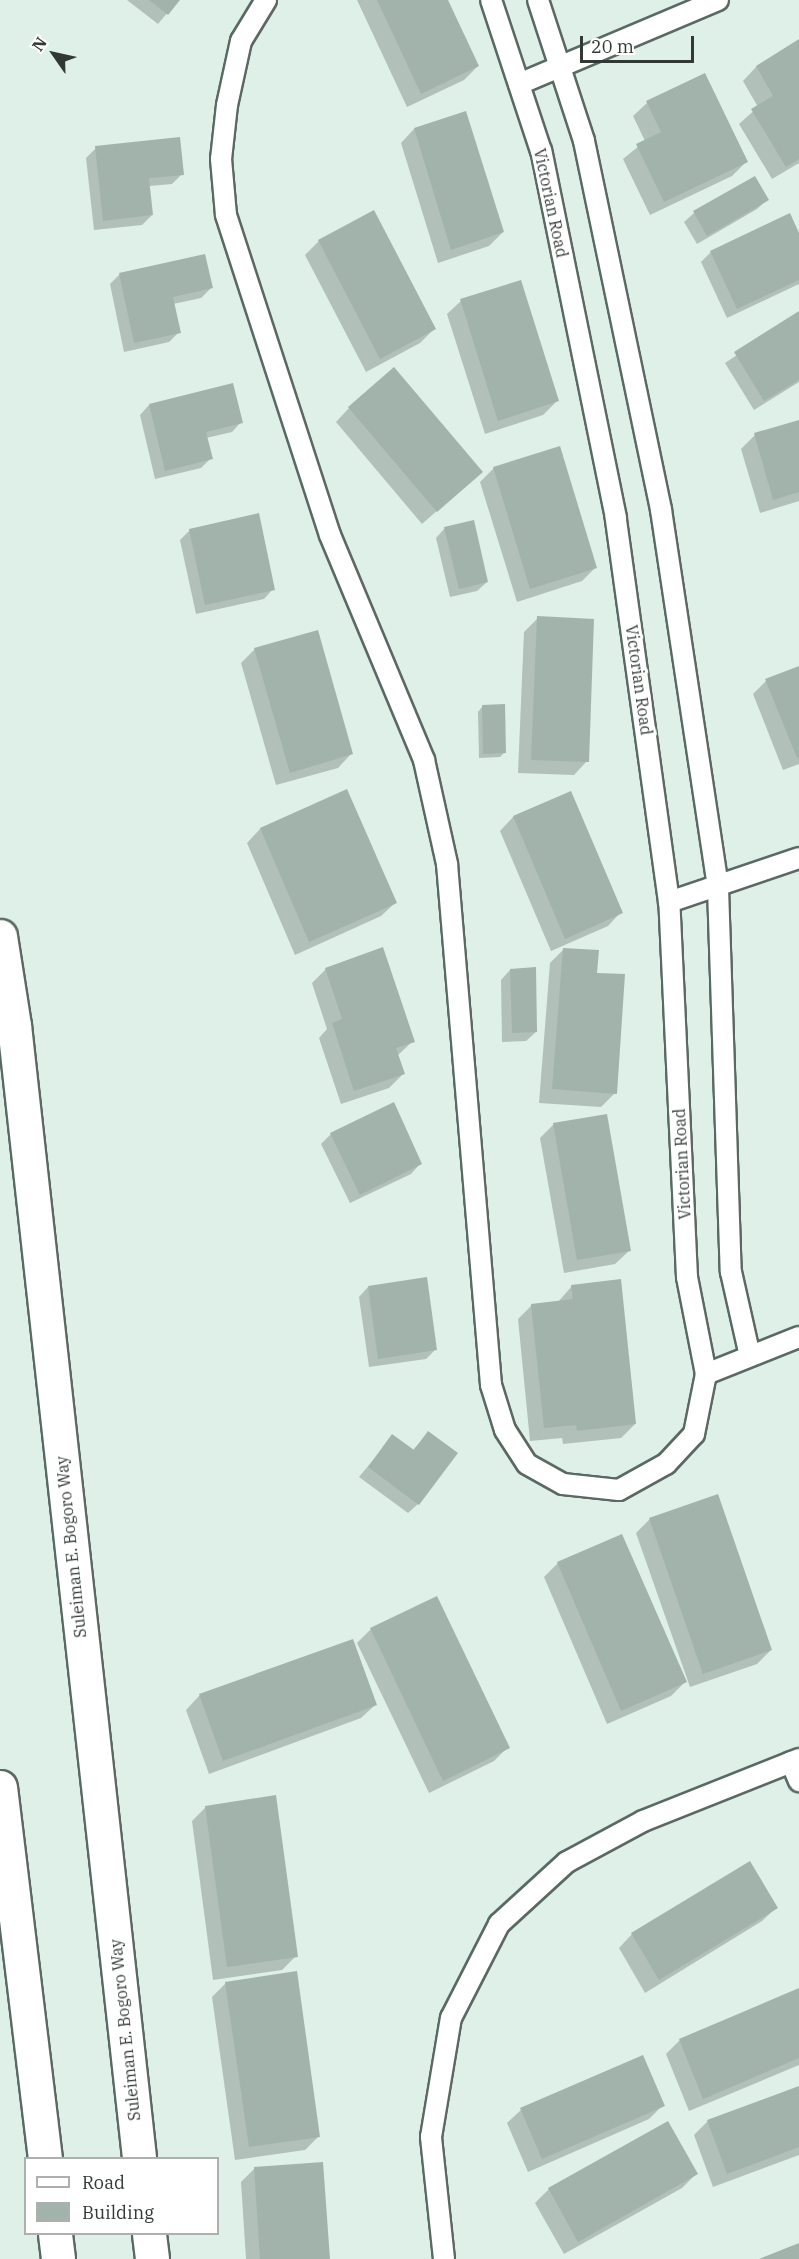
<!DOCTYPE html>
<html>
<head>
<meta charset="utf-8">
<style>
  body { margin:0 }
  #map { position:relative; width:799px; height:2259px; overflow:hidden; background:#def0e8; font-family:"IBM Plex Serif",serif }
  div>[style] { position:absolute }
  .shadow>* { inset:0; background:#0003 }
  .building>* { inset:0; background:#a2b3ab }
  .roads { filter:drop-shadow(2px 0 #5a6963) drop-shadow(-2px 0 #5a6963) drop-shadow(0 2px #5a6963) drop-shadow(0 -2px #5a6963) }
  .lane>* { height:20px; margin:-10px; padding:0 10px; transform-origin:10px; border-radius:10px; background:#fff }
  .secondary>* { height:33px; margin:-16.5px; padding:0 16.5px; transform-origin:16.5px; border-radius:16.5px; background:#fff }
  span { translate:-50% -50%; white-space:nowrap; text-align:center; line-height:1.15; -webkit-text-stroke:6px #fff; paint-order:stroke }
  .street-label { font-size:16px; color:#323935 }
  .legend { position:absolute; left:24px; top:2157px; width:195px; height:78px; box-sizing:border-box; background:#fff; border:2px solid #adb0ae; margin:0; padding:8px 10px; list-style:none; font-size:18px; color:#323935 }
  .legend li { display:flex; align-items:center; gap:12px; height:30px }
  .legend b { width:30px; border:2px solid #adb0ae }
  .north { position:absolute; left:24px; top:24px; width:60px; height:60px; -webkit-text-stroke:4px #fff; paint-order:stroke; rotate:304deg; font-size:16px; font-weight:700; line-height:24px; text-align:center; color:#323935 }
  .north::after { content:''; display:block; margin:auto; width:21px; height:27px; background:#323935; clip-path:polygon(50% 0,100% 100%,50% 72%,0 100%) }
  .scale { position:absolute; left:580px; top:36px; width:114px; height:27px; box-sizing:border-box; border:3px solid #323935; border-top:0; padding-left:8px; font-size:18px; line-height:21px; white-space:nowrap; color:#323935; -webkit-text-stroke:4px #fff; paint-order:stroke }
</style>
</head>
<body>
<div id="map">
  <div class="shadow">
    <i style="clip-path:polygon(127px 0,178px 0,158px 24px)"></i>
    <i style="clip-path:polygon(357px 0,446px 0,478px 66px,464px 80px,407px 107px)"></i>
    <i style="clip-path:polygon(799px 41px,799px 163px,772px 179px,739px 124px,758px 107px,743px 81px,756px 67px)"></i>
    <i style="clip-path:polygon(647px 103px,746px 162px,732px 176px,650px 215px,623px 159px,645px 141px,633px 116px)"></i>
    <i style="clip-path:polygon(414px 129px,503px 232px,489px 246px,438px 263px,401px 143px)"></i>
    <i style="clip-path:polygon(96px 148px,182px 174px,172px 184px,149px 186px,152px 215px,142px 225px,94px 230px,86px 158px)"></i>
    <i style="clip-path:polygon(767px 200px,757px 209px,697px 244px,684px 222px,694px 213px)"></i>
    <i style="clip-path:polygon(799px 237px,799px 284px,727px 318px,701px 262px,711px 252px)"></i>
    <i style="clip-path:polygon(319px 241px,434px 329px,420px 343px,366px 372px,305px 255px)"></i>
    <i style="clip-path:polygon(120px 274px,211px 288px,201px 298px,173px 304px,179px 332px,169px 342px,124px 352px,110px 284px)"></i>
    <i style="clip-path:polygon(461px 301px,557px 401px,543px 415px,485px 434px,447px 314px)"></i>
    <i style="clip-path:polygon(799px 313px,799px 382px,754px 410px,725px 363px)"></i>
    <i style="clip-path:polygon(232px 385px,241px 422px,232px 432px,206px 438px,211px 458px,201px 468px,155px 479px,140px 415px,149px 405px)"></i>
    <i style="clip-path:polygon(349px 408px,481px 472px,422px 524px,336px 422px)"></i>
    <i style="clip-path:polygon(799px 422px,799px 501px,760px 513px,741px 449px,755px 435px)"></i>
    <i style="clip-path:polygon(494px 468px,595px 568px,582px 581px,517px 602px,480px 482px)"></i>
    <i style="clip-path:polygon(445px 528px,487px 582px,477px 591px,450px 597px,436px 538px)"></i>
    <i style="clip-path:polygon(190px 530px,273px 589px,264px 599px,196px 614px,180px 540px)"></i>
    <i style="clip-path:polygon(538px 618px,587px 761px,574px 775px,518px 773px,524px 632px)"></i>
    <i style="clip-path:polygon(255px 649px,351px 754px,338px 768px,276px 785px,241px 663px)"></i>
    <i style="clip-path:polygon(799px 667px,799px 764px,783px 770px,753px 694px,766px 681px)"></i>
    <i style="clip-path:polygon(482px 707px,505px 752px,500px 757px,479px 758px,478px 712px)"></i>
    <i style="clip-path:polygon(346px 791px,395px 903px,381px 916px,295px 955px,247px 843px,260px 829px)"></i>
    <i style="clip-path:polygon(570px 793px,621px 912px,608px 926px,551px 951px,500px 831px,513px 817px)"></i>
    <i style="clip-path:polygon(563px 950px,595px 974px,615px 1093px,601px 1107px,539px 1103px,550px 963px)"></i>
    <i style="clip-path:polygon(326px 969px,413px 1041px,397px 1056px,403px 1074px,389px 1088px,341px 1104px,319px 1038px,327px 1029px,312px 983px)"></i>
    <i style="clip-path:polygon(510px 970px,536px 1032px,526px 1041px,502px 1042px,501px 980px)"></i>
    <i style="clip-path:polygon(554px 1124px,629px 1251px,615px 1264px,564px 1273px,540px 1138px)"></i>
    <i style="clip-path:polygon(331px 1134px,420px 1164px,411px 1174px,350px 1203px,321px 1144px)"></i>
    <i style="clip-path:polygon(572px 1286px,635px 1424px,621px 1438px,563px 1444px,562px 1438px,530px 1441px,518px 1319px,532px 1305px,558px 1302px)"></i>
    <i style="clip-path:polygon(368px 1287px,436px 1349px,426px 1359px,369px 1367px,359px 1297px)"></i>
    <i style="clip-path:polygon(428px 1433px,418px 1504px,408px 1513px,359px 1477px,393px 1436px,412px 1451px)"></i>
    <i style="clip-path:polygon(650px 1519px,771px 1650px,757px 1664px,690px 1687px,636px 1533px)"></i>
    <i style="clip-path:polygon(558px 1563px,685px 1682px,671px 1696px,607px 1724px,544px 1577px)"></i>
    <i style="clip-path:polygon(436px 1598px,508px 1747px,494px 1761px,429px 1793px,357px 1643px,371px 1629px)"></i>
    <i style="clip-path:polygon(352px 1640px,375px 1705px,361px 1718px,209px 1774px,186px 1710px,199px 1696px)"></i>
    <i style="clip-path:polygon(206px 1807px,296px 1956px,282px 1970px,213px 1980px,192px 1821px)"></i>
    <i style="clip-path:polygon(776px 1908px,762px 1921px,645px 1993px,619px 1948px,632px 1934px)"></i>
    <i style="clip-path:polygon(226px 1983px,319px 2136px,305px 2150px,235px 2160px,212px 1997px)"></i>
    <i style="clip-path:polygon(799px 1990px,799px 2065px,689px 2111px,666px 2054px,680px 2040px)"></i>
    <i style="clip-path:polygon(799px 2087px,799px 2155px,713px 2187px,694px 2135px,708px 2121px)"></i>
    <i style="clip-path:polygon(663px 2105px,649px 2119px,528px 2172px,507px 2123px,521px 2110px)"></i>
    <i style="clip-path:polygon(255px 2168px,328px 2259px,246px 2259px,241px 2182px)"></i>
    <i style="clip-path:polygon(696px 2174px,682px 2188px,564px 2254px,535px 2203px,549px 2189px)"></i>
  </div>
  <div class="building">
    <i style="clip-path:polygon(149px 0,180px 0,168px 15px)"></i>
    <i style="clip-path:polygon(377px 0,448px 0,479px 66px,421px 94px)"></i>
    <i style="clip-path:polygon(799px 39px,799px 159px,786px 167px,751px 109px,773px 96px,756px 66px)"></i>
    <i style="clip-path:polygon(705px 73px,748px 162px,664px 202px,636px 144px,661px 132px,646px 101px)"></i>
    <i style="clip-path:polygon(466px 111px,504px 232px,451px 250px,414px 128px)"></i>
    <i style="clip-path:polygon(180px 137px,184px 175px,149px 178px,153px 215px,103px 221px,95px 146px)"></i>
    <i style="clip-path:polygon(755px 176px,769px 200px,707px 236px,693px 211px)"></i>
    <i style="clip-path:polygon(374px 210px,436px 329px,380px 359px,318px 240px)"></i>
    <i style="clip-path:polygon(790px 213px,799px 233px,799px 280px,737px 309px,710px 251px)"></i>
    <i style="clip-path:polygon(205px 254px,213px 288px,173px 297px,181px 333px,134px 343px,119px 273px)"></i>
    <i style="clip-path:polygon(521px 280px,559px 401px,498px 421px,460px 299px)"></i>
    <i style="clip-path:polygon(799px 311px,799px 380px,764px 401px,734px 352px)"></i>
    <i style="clip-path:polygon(394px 367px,483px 472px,437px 512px,348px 407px)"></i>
    <i style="clip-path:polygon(233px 383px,243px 423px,206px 432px,213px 459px,165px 471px,149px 404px)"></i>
    <i style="clip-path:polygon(799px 420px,799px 492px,773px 500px,754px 433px)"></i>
    <i style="clip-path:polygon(560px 446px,597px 568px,530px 589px,493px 467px)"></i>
    <i style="clip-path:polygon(259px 513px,275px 590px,205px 605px,189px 529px)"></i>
    <i style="clip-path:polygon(474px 520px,488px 582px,459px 589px,444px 527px)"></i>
    <i style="clip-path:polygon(537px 616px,594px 619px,589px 762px,531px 760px)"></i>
    <i style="clip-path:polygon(318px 630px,353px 754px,290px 773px,254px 648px)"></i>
    <i style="clip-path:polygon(799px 666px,799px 757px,797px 758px,765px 679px)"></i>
    <i style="clip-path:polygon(505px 704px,506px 753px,483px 754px,482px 705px)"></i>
    <i style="clip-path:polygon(347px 789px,397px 903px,309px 942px,260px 828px)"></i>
    <i style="clip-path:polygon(571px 791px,623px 913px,565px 939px,513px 816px)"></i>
    <i style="clip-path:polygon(383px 947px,415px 1042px,396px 1048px,405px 1074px,354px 1091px,332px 1023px,342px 1019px,325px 968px)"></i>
    <i style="clip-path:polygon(563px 948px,599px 950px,597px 973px,625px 974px,617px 1094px,552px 1089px)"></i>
    <i style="clip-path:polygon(536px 967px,537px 1032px,512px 1033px,510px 969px)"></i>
    <i style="clip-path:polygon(394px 1102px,422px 1164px,360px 1195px,330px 1133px)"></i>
    <i style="clip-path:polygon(607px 1114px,631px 1251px,577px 1260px,553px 1123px)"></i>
    <i style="clip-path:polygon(427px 1277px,437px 1350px,378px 1359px,368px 1286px)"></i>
    <i style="clip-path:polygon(621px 1279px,636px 1424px,577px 1431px,576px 1425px,544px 1428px,531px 1304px,573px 1299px,571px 1285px)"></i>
    <i style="clip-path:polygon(428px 1431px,458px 1453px,419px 1505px,368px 1467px,392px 1434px,414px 1450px)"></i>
    <i style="clip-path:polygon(718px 1494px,772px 1650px,703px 1674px,649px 1518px)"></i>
    <i style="clip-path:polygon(622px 1534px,687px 1682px,621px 1711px,557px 1562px)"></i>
    <i style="clip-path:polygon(437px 1596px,510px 1748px,443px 1781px,370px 1628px)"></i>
    <i style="clip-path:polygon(353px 1639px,377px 1705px,223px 1761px,199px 1694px)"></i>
    <i style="clip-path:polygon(276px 1795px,298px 1957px,227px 1967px,205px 1806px)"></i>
    <i style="clip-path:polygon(750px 1861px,778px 1908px,659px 1980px,631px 1933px)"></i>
    <i style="clip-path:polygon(297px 1971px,320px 2137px,249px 2147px,225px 1982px)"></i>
    <i style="clip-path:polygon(799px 1988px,799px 2058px,703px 2099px,679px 2039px)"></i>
    <i style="clip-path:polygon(643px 2055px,665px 2106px,542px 2159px,520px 2108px)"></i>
    <i style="clip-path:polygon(799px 2086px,799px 2147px,727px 2174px,707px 2120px)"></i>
    <i style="clip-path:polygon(668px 2121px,698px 2174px,578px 2242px,548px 2188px)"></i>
    <i style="clip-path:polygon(323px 2162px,330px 2259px,260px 2259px,254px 2167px)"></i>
    <i style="clip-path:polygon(799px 2243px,799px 2259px,759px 2259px)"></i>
  </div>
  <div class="roads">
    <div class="lane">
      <i style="left:266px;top:0;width:48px;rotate:121.4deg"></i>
      <i style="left:241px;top:41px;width:66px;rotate:102.3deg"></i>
      <i style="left:227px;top:105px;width:54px;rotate:96.3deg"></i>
      <i style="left:221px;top:159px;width:56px;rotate:84.9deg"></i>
      <i style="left:226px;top:215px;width:336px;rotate:72deg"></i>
      <i style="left:330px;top:535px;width:244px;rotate:67.3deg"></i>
      <i style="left:424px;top:760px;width:107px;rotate:77.5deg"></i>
      <i style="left:447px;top:864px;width:523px;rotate:85.17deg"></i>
      <i style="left:491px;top:1385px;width:47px;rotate:72.7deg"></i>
      <i style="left:505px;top:1430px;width:40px;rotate:57.1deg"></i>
      <i style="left:527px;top:1464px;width:41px;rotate:29.1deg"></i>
      <i style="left:563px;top:1484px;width:56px;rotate:6.1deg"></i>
      <i style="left:619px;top:1490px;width:54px;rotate:-29deg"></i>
      <i style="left:666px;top:1464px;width:41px;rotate:-47deg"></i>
      <i style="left:694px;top:1434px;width:61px;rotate:-78.7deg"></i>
      <i style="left:706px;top:1374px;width:99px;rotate:-101.1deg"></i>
      <i style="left:687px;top:1277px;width:375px;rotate:-92.7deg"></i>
      <i style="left:669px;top:902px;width:388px;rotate:-97.9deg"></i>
      <i style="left:616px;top:518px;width:375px;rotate:-101.5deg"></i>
      <i style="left:541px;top:151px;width:159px;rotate:-108.3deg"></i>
      <i style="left:538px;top:0;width:148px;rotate:71.9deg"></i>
      <i style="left:584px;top:141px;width:377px;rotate:78.2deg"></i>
      <i style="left:661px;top:510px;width:382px;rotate:81.4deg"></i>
      <i style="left:718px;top:888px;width:384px;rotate:88.1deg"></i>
      <i style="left:731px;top:1272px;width:86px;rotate:77.3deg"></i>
      <i style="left:519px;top:84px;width:216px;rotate:-22.9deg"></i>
      <i style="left:669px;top:902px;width:137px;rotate:-18.7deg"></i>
      <i style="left:706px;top:1374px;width:100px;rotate:-21.7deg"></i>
      <i style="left:791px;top:1762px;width:21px;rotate:67deg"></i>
      <i style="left:444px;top:2259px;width:123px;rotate:-96.1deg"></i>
      <i style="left:431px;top:2137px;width:121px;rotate:-80.5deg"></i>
      <i style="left:451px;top:2018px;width:106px;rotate:-62.9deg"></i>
      <i style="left:499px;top:1924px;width:92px;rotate:-42.4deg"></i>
      <i style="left:567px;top:1862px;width:86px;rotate:-28.3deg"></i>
      <i style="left:643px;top:1821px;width:168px;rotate:-21.7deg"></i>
    </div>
    <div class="secondary">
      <i style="left:0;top:936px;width:90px;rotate:81.1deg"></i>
      <i style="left:14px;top:1025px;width:1140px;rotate:83.7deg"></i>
      <i style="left:0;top:1787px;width:374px;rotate:83.1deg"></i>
      <i style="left:55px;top:2234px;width:25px;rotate:83deg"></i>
      <i style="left:149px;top:2234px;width:25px;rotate:83deg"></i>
    </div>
  </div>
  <div class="street-label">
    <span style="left:551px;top:203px;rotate:78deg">Victorian Road</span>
    <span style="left:639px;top:680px;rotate:82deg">Victorian Road</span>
    <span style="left:682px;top:1164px;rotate:-93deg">Victorian Road</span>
    <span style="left:71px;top:1547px;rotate:-96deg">Suleiman E. Bogoro Way</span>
    <span style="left:125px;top:2030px;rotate:-96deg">Suleiman E. Bogoro Way</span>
  </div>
  <ul class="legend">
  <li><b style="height:8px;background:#fff"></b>Road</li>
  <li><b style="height:16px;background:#a2b3ab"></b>Building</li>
  </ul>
  <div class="north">N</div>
  <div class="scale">20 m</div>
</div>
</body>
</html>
